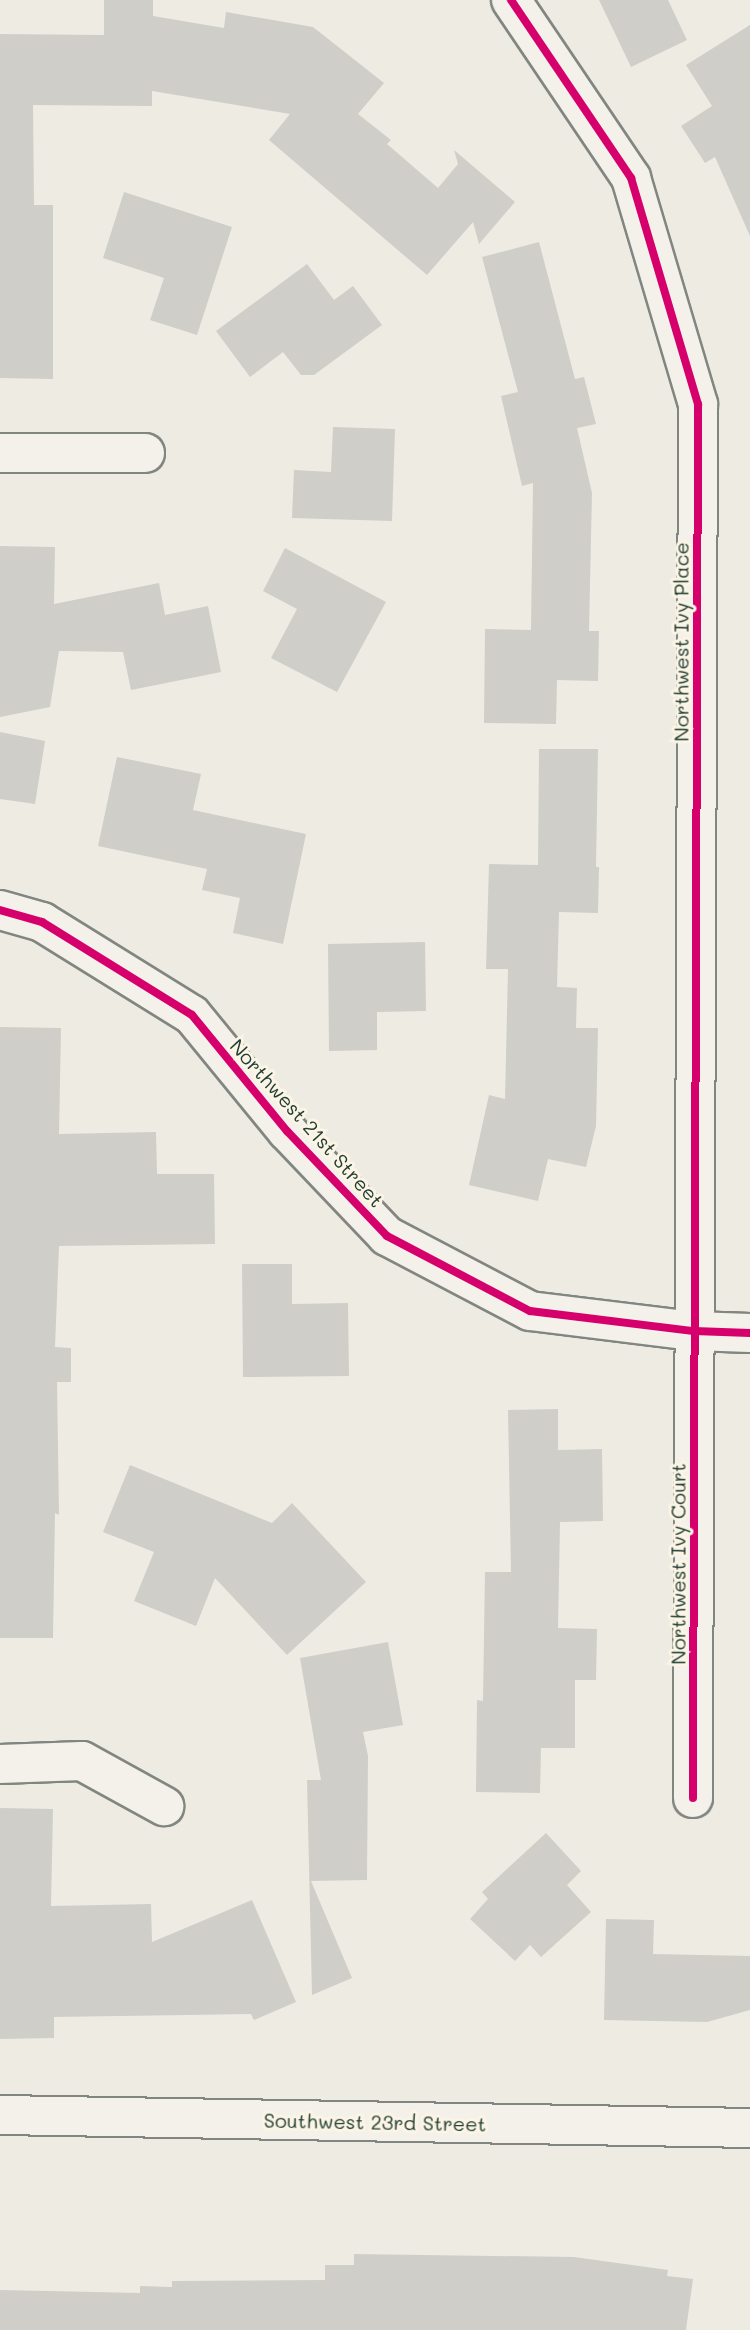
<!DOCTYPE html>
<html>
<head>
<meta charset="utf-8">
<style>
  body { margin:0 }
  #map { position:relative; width:750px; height:2330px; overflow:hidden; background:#eeebe3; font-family:Mali,sans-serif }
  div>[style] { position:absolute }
  .building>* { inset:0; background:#cfcec9 }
  .roads { filter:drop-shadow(2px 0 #828681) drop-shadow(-2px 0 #828681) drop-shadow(0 2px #828681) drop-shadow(0 -2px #828681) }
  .minor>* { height:38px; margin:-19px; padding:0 19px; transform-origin:19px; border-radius:19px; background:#f4f1eb }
  .cycleway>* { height:8px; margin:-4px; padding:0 4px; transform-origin:4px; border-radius:4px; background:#d6006c }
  span { translate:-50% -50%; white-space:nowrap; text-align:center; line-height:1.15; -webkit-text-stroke:6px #fcf5e5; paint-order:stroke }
  .street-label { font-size:20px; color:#1f3d34 }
</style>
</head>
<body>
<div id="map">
  <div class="building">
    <i style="clip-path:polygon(104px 0,153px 0,153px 16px,224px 28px,226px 12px,313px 27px,384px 83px,358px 114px,391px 140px,387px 144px,438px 188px,458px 164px,454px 150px,515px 202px,479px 244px,473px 222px,427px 275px,269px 140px,290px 114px,152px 91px,152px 106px,33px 105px,34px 205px,53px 205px,53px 379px,0 378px,0 34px,104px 35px)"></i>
    <i style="clip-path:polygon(599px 0,668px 0,687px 40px,631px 67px)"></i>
    <i style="clip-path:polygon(750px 25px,750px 236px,715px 157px,705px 163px,681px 126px,712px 106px,686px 65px)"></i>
    <i style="clip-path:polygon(124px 192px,232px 227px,197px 335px,150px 320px,164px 278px,103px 258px)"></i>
    <i style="clip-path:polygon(539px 242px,575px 379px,584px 377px,596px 424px,577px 428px,592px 493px,589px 631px,599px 631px,598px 681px,557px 680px,556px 724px,484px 723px,485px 629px,531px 630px,533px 483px,522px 486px,501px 396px,518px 392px,482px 257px)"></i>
    <i style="clip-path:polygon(307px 264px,334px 300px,353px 286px,382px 325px,314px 375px,301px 375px,283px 352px,250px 377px,216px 331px)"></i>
    <i style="clip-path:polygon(333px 427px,395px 429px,392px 521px,292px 518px,294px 470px,331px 472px)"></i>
    <i style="clip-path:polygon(0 546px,55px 547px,54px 604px,159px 583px,165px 615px,208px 606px,221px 672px,131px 690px,123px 652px,59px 651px,50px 707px,0 717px)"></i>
    <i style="clip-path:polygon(285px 548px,386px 602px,337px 692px,271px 658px,297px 609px,263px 591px)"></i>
    <i style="clip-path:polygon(0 732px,45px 741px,35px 804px,0 799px)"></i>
    <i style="clip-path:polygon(539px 749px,598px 749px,596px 867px,599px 867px,598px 913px,559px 912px,557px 987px,577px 988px,576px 1028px,598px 1028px,596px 1126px,586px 1167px,548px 1159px,538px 1201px,469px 1185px,489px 1095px,505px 1099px,508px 969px,486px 969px,489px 864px,538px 865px)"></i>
    <i style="clip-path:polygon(117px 757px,201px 774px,193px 810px,306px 834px,283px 944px,233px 933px,240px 898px,202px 890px,207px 869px,98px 846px)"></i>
    <i style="clip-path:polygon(425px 942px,426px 1011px,377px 1012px,377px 1050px,329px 1051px,328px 944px)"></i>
    <i style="clip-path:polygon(0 1027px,61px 1028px,59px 1134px,156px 1132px,157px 1174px,214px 1174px,215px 1244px,59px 1246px,55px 1347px,71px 1348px,71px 1382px,57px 1382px,59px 1515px,55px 1513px,53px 1638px,0 1638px)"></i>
    <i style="clip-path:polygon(242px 1264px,292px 1264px,292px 1304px,348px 1303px,349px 1376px,243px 1377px)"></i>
    <i style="clip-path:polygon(558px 1409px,558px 1450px,602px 1449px,603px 1521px,560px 1522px,558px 1628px,597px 1629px,596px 1680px,575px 1680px,575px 1748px,541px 1748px,540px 1793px,476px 1792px,477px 1700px,483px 1701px,485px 1572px,511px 1572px,508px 1410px)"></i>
    <i style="clip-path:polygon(130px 1465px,272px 1523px,292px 1503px,366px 1582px,287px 1655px,215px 1578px,196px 1626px,134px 1601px,154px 1552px,103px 1532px)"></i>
    <i style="clip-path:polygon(388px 1642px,403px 1725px,363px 1732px,368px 1756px,367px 1880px,311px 1881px,352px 1978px,312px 1995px,307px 1780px,321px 1780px,300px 1658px)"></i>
    <i style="clip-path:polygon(0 1808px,53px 1809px,51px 1906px,151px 1904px,152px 1942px,252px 1900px,296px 2002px,254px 2020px,251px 2014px,54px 2017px,54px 2038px,0 2039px)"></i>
    <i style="clip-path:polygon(546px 1833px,581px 1871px,567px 1885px,591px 1912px,541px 1957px,530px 1945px,515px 1961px,470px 1919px,488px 1899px,482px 1892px)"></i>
    <i style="clip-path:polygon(606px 1919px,654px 1920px,653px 1954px,750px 1956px,750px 2010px,707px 2022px,604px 2020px)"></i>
    <i style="clip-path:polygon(354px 2254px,574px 2257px,668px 2270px,667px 2276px,693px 2279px,686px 2330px,0 2330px,0 2290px,140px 2293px,140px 2286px,172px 2287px,172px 2281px,325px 2280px,325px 2265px,354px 2265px)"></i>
  </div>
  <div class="roads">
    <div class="minor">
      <i style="left:511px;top:0;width:215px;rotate:56deg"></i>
      <i style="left:631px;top:178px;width:236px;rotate:73.5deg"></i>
      <i style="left:698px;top:404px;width:1394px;rotate:90.21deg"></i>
      <i style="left:0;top:453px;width:145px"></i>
      <i style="left:0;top:910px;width:44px;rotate:15.9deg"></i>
      <i style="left:42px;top:922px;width:176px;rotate:31.8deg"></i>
      <i style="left:192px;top:1015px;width:150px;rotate:50.7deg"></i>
      <i style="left:287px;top:1131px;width:145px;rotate:46.4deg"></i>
      <i style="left:387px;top:1236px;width:161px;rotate:27.7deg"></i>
      <i style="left:530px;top:1311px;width:165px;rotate:7deg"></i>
      <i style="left:694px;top:1331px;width:56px;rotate:2deg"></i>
      <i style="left:0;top:1764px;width:82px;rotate:-2.1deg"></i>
      <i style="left:82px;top:1761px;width:94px;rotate:28.8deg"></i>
      <i style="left:0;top:2115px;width:750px;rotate:0.99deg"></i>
    </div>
  </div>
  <div class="cycleway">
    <i style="left:511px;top:0;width:215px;rotate:56deg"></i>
    <i style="left:631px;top:178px;width:236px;rotate:73.5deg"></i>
    <i style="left:698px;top:404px;width:1394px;rotate:90.21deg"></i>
    <i style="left:0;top:910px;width:44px;rotate:15.9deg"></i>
    <i style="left:42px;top:922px;width:176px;rotate:31.8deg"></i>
    <i style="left:192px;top:1015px;width:150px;rotate:50.7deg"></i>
    <i style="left:287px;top:1131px;width:145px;rotate:46.4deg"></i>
    <i style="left:387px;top:1236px;width:161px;rotate:27.7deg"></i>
    <i style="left:530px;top:1311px;width:165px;rotate:7deg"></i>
    <i style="left:694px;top:1331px;width:56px;rotate:2deg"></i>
  </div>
  <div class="street-label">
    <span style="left:681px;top:642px;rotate:-90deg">Northwest Ivy Place</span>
    <span style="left:307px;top:1123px;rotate:48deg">Northwest 21st Street</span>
    <span style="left:678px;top:1564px;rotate:-90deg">Northwest Ivy Court</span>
    <span style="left:375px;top:2122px;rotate:1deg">Southwest 23rd Street</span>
  </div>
</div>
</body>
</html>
